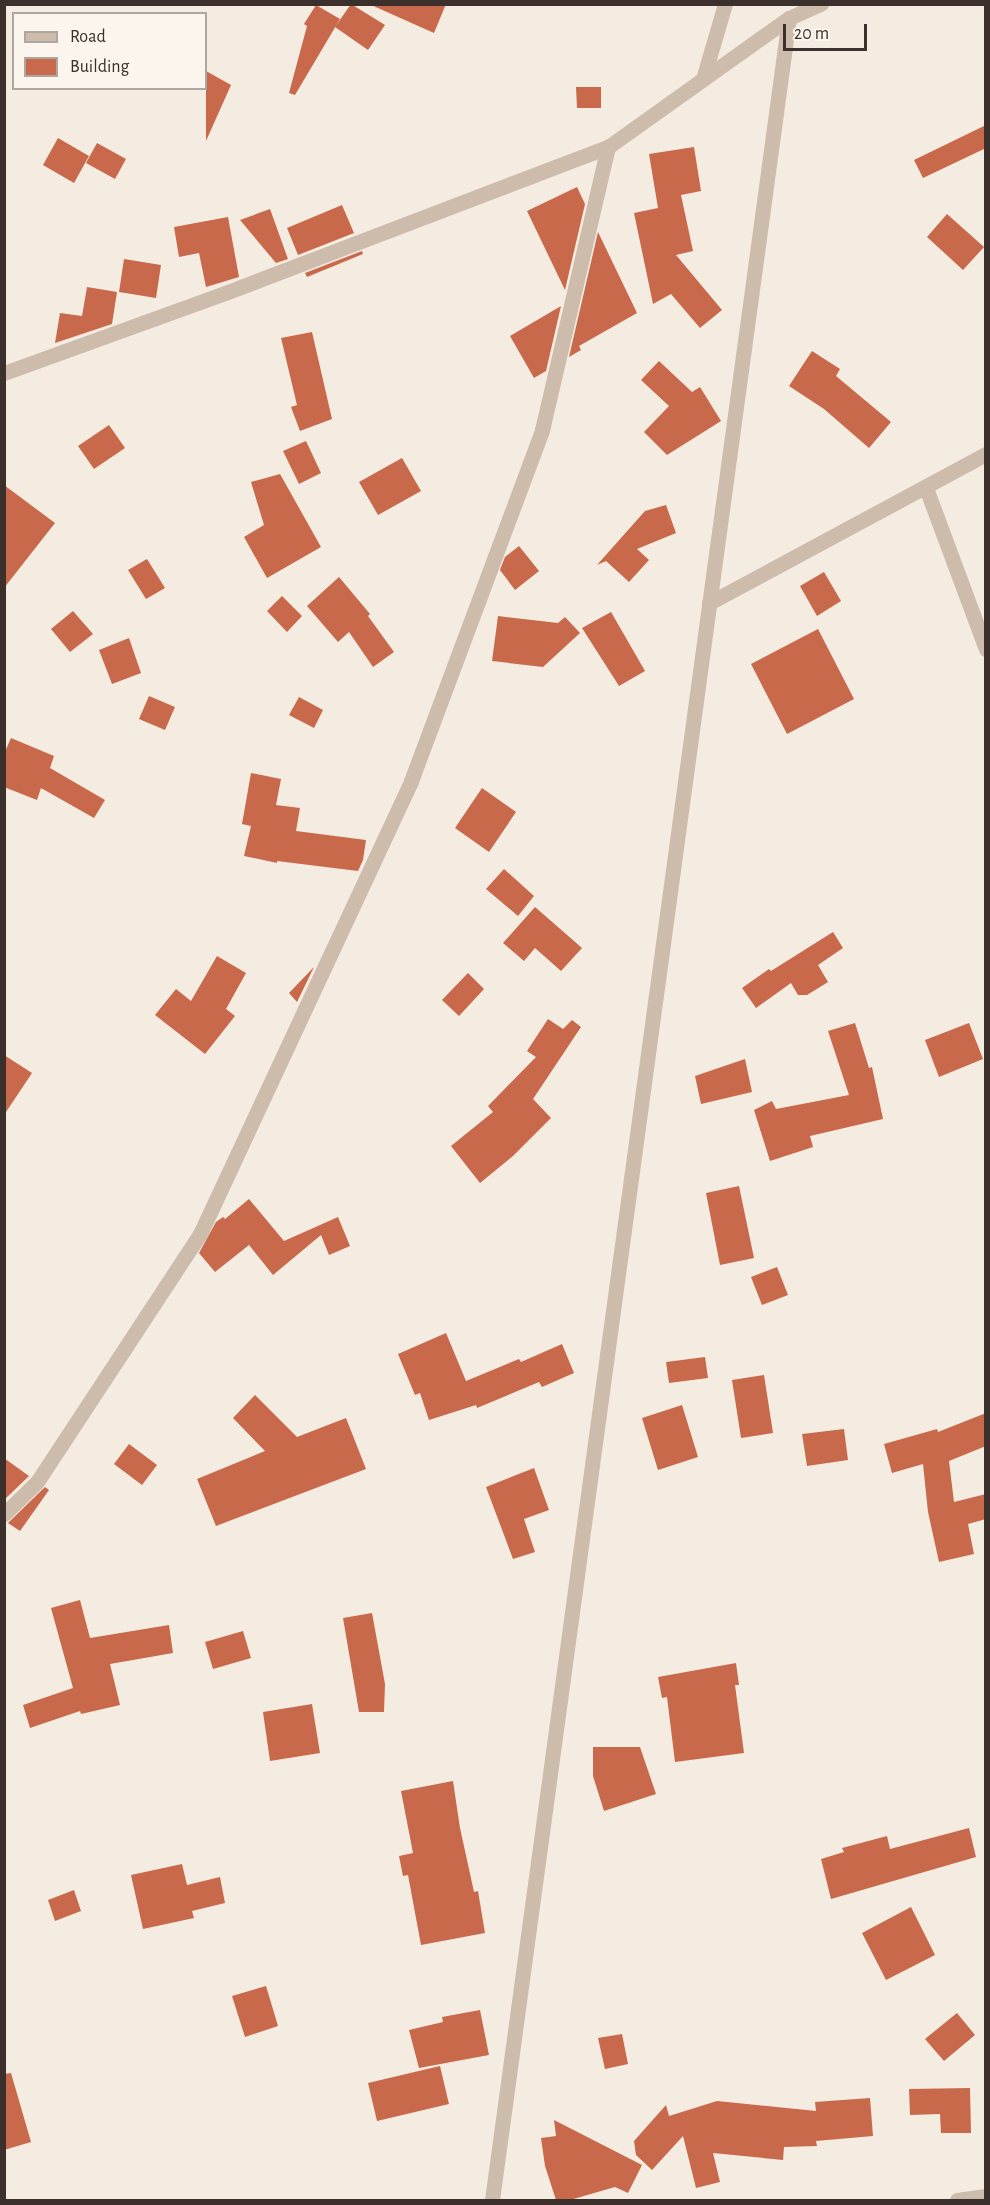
<!DOCTYPE html>
<html>
<head>
<meta charset="utf-8">
<style>
  body { margin:0 }
  #map { position:relative; width:990px; height:2205px; overflow:hidden; background:#f4ebe1; font-family:"Alegreya Sans",sans-serif }
  div>[style] { position:absolute }
  .building>* { inset:0; background:#c8694b }
  .minor>* { height:15px; margin:-7.5px; padding:0 7.5px; transform-origin:7.5px; border-radius:7.5px; background:#cdbbac }
  span { translate:-50% -50%; white-space:nowrap; text-align:center; line-height:1.15; -webkit-text-stroke:4.5px #fbf5ee; paint-order:stroke }
  .frame { position:absolute; inset:0; border:6px solid #3b302b; pointer-events:none }
  .legend { position:absolute; left:12px; top:12px; width:195px; height:78px; box-sizing:border-box; background:#fbf5ee; border:2px solid #aea6a0; margin:0; padding:8px 10px; list-style:none; font-size:18px; color:#3b302b }
  .legend li { display:flex; align-items:center; gap:12px; height:30px }
  .legend b { width:30px; border:2px solid #aea6a0 }
  .scale { position:absolute; left:783px; top:24px; width:84px; height:27px; box-sizing:border-box; border:3px solid #3b302b; border-top:0; padding-left:8px; font-size:18px; line-height:21px; white-space:nowrap; color:#3b302b; -webkit-text-stroke:4px #fbf5ee; paint-order:stroke }
</style>
</head>
<body>
<div id="map">
  <div class="building">
    <i style="clip-path:polygon(351px 4px,385px 25px,368px 50px,335px 27px)"></i>
    <i style="clip-path:polygon(369px 4px,446px 4px,434px 33px)"></i>
    <i style="clip-path:polygon(316px 5px,340px 19px,295px 95px,289px 93px,307px 26px,304px 24px)"></i>
    <i style="clip-path:polygon(206px 71px,231px 85px,206px 141px)"></i>
    <i style="clip-path:polygon(576px 87px,601px 87px,601px 108px,577px 108px)"></i>
    <i style="clip-path:polygon(986px 125px,986px 148px,923px 178px,914px 160px)"></i>
    <i style="clip-path:polygon(58px 138px,89px 156px,74px 183px,43px 165px)"></i>
    <i style="clip-path:polygon(97px 143px,126px 159px,115px 179px,86px 163px)"></i>
    <i style="clip-path:polygon(694px 147px,701px 191px,681px 195px,693px 251px,676px 255px,722px 310px,700px 328px,671px 294px,653px 304px,634px 213px,658px 208px,649px 154px)"></i>
    <i style="clip-path:polygon(577px 187px,585px 204px,565px 290px,527px 211px)"></i>
    <i style="clip-path:polygon(342px 205px,354px 233px,298px 255px,287px 228px)"></i>
    <i style="clip-path:polygon(270px 209px,288px 259px,276px 263px,240px 220px)"></i>
    <i style="clip-path:polygon(947px 214px,984px 247px,963px 270px,927px 237px)"></i>
    <i style="clip-path:polygon(228px 217px,239px 277px,206px 287px,199px 253px,179px 257px,174px 227px)"></i>
    <i style="clip-path:polygon(598px 232px,637px 313px,579px 346px,581px 350px,569px 357px)"></i>
    <i style="clip-path:polygon(362px 251px,363px 254px,307px 277px,305px 273px)"></i>
    <i style="clip-path:polygon(124px 259px,161px 265px,156px 298px,119px 292px)"></i>
    <i style="clip-path:polygon(87px 287px,117px 292px,112px 324px,55px 343px,60px 313px,82px 316px)"></i>
    <i style="clip-path:polygon(561px 306px,546px 371px,534px 378px,510px 336px)"></i>
    <i style="clip-path:polygon(312px 332px,332px 419px,300px 431px,291px 407px,297px 405px,281px 338px)"></i>
    <i style="clip-path:polygon(812px 351px,840px 369px,836px 376px,891px 422px,869px 448px,824px 409px,789px 386px)"></i>
    <i style="clip-path:polygon(659px 361px,692px 392px,700px 387px,721px 421px,667px 455px,644px 432px,669px 406px,641px 380px)"></i>
    <i style="clip-path:polygon(109px 425px,125px 448px,94px 469px,78px 446px)"></i>
    <i style="clip-path:polygon(306px 441px,321px 473px,299px 484px,283px 451px)"></i>
    <i style="clip-path:polygon(402px 458px,421px 491px,378px 515px,359px 482px)"></i>
    <i style="clip-path:polygon(280px 474px,321px 547px,267px 578px,244px 537px,264px 525px,251px 482px)"></i>
    <i style="clip-path:polygon(4px 485px,55px 523px,4px 588px)"></i>
    <i style="clip-path:polygon(666px 505px,676px 533px,637px 549px,649px 560px,629px 582px,606px 561px,597px 565px,645px 511px)"></i>
    <i style="clip-path:polygon(519px 546px,539px 571px,515px 590px,500px 570px,505px 557px)"></i>
    <i style="clip-path:polygon(147px 559px,165px 588px,146px 599px,128px 570px)"></i>
    <i style="clip-path:polygon(824px 572px,841px 601px,817px 616px,800px 586px)"></i>
    <i style="clip-path:polygon(339px 577px,370px 614px,368px 616px,394px 652px,373px 667px,349px 632px,338px 642px,307px 606px)"></i>
    <i style="clip-path:polygon(282px 596px,302px 616px,287px 632px,267px 611px)"></i>
    <i style="clip-path:polygon(73px 611px,93px 634px,70px 652px,51px 629px)"></i>
    <i style="clip-path:polygon(611px 612px,645px 671px,619px 686px,582px 628px)"></i>
    <i style="clip-path:polygon(498px 616px,558px 623px,565px 617px,580px 633px,543px 667px,492px 661px)"></i>
    <i style="clip-path:polygon(818px 629px,854px 699px,787px 734px,751px 664px)"></i>
    <i style="clip-path:polygon(129px 638px,141px 673px,112px 684px,99px 650px)"></i>
    <i style="clip-path:polygon(149px 696px,175px 707px,165px 730px,139px 719px)"></i>
    <i style="clip-path:polygon(299px 697px,323px 710px,314px 728px,289px 715px)"></i>
    <i style="clip-path:polygon(11px 738px,54px 756px,50px 768px,105px 800px,94px 818px,41px 788px,37px 800px,4px 787px,4px 754px)"></i>
    <i style="clip-path:polygon(251px 773px,281px 779px,276px 805px,300px 808px,296px 831px,366px 840px,363px 860px,358px 871px,277px 861px,277px 863px,244px 856px,251px 826px,242px 824px)"></i>
    <i style="clip-path:polygon(482px 788px,516px 812px,489px 852px,455px 828px)"></i>
    <i style="clip-path:polygon(504px 869px,534px 896px,518px 916px,486px 889px)"></i>
    <i style="clip-path:polygon(535px 907px,582px 948px,561px 971px,535px 948px,524px 961px,503px 943px)"></i>
    <i style="clip-path:polygon(833px 932px,843px 948px,818px 965px,828px 982px,807px 995px,798px 995px,791px 983px,756px 1008px,742px 988px,769px 969px,771px 971px)"></i>
    <i style="clip-path:polygon(217px 956px,246px 973px,226px 1009px,235px 1016px,205px 1054px,155px 1015px,176px 989px,191px 1001px)"></i>
    <i style="clip-path:polygon(314px 967px,297px 1002px,289px 993px)"></i>
    <i style="clip-path:polygon(468px 973px,484px 989px,459px 1016px,442px 1000px)"></i>
    <i style="clip-path:polygon(548px 1019px,563px 1029px,572px 1020px,581px 1027px,533px 1099px,551px 1118px,513px 1156px,480px 1183px,451px 1146px,493px 1112px,488px 1106px,536px 1057px,527px 1051px)"></i>
    <i style="clip-path:polygon(855px 1023px,869px 1068px,872px 1067px,883px 1119px,810px 1136px,813px 1147px,770px 1161px,754px 1110px,772px 1101px,776px 1109px,849px 1095px,828px 1031px)"></i>
    <i style="clip-path:polygon(969px 1023px,983px 1059px,939px 1077px,925px 1040px)"></i>
    <i style="clip-path:polygon(4px 1055px,32px 1073px,4px 1115px)"></i>
    <i style="clip-path:polygon(745px 1059px,752px 1092px,701px 1104px,695px 1076px)"></i>
    <i style="clip-path:polygon(739px 1186px,754px 1258px,720px 1265px,706px 1193px)"></i>
    <i style="clip-path:polygon(249px 1199px,284px 1241px,338px 1217px,350px 1246px,329px 1255px,321px 1235px,273px 1275px,249px 1245px,215px 1272px,199px 1253px,216px 1222px,223px 1217px,225px 1219px)"></i>
    <i style="clip-path:polygon(777px 1267px,788px 1295px,762px 1305px,751px 1277px)"></i>
    <i style="clip-path:polygon(446px 1333px,466px 1381px,519px 1359px,521px 1362px,562px 1344px,574px 1373px,542px 1387px,539px 1382px,477px 1408px,476px 1405px,429px 1420px,420px 1393px,415px 1395px,398px 1354px)"></i>
    <i style="clip-path:polygon(705px 1357px,708px 1378px,669px 1383px,666px 1362px)"></i>
    <i style="clip-path:polygon(764px 1375px,773px 1433px,741px 1438px,732px 1380px)"></i>
    <i style="clip-path:polygon(255px 1395px,297px 1437px,346px 1418px,366px 1469px,216px 1526px,197px 1479px,265px 1451px,233px 1418px)"></i>
    <i style="clip-path:polygon(682px 1405px,698px 1457px,658px 1470px,642px 1418px)"></i>
    <i style="clip-path:polygon(986px 1413px,986px 1446px,949px 1461px,954px 1502px,986px 1494px,986px 1519px,968px 1524px,974px 1554px,939px 1562px,928px 1512px,923px 1464px,892px 1473px,884px 1444px,937px 1429px,938px 1432px)"></i>
    <i style="clip-path:polygon(844px 1429px,848px 1460px,807px 1466px,802px 1434px)"></i>
    <i style="clip-path:polygon(129px 1444px,157px 1465px,142px 1485px,114px 1464px)"></i>
    <i style="clip-path:polygon(4px 1458px,29px 1476px,4px 1500px)"></i>
    <i style="clip-path:polygon(534px 1468px,549px 1510px,524px 1519px,535px 1552px,513px 1559px,486px 1487px)"></i>
    <i style="clip-path:polygon(45px 1487px,49px 1490px,20px 1531px,8px 1523px)"></i>
    <i style="clip-path:polygon(80px 1600px,90px 1638px,169px 1625px,173px 1653px,110px 1664px,120px 1705px,81px 1714px,80px 1711px,30px 1728px,23px 1705px,73px 1688px,51px 1608px)"></i>
    <i style="clip-path:polygon(372px 1613px,385px 1684px,384px 1712px,359px 1712px,343px 1618px)"></i>
    <i style="clip-path:polygon(243px 1631px,251px 1658px,213px 1669px,205px 1642px)"></i>
    <i style="clip-path:polygon(736px 1663px,739px 1685px,735px 1685px,744px 1753px,675px 1762px,667px 1697px,662px 1698px,658px 1677px)"></i>
    <i style="clip-path:polygon(312px 1704px,320px 1753px,270px 1761px,263px 1712px)"></i>
    <i style="clip-path:polygon(593px 1747px,640px 1747px,656px 1794px,604px 1811px,593px 1776px)"></i>
    <i style="clip-path:polygon(453px 1781px,460px 1828px,474px 1892px,478px 1891px,485px 1933px,421px 1945px,408px 1875px,403px 1876px,399px 1856px,413px 1853px,401px 1791px)"></i>
    <i style="clip-path:polygon(969px 1828px,976px 1857px,831px 1899px,821px 1859px,844px 1852px,842px 1848px,887px 1836px,890px 1849px)"></i>
    <i style="clip-path:polygon(182px 1864px,187px 1885px,220px 1877px,225px 1903px,192px 1911px,194px 1918px,143px 1929px,131px 1875px)"></i>
    <i style="clip-path:polygon(74px 1890px,81px 1911px,55px 1921px,48px 1900px)"></i>
    <i style="clip-path:polygon(911px 1907px,935px 1955px,886px 1980px,862px 1933px)"></i>
    <i style="clip-path:polygon(266px 1986px,278px 2026px,245px 2037px,232px 1996px)"></i>
    <i style="clip-path:polygon(480px 2010px,489px 2055px,419px 2068px,409px 2030px,443px 2022px,442px 2017px)"></i>
    <i style="clip-path:polygon(957px 2013px,975px 2035px,944px 2061px,925px 2039px)"></i>
    <i style="clip-path:polygon(622px 2034px,628px 2064px,605px 2069px,598px 2038px)"></i>
    <i style="clip-path:polygon(440px 2066px,449px 2104px,377px 2121px,368px 2083px)"></i>
    <i style="clip-path:polygon(11px 2073px,31px 2142px,4px 2150px,4px 2074px)"></i>
    <i style="clip-path:polygon(970px 2088px,971px 2133px,941px 2133px,940px 2114px,910px 2115px,909px 2089px)"></i>
    <i style="clip-path:polygon(870px 2098px,873px 2136px,816px 2141px,817px 2146px,784px 2147px,783px 2160px,713px 2153px,720px 2182px,696px 2188px,683px 2136px,652px 2170px,636px 2155px,634px 2141px,666px 2105px,669px 2116px,717px 2101px,816px 2111px,815px 2102px)"></i>
    <i style="clip-path:polygon(554px 2120px,642px 2165px,628px 2193px,615px 2187px,570px 2200px,556px 2200px,545px 2166px,541px 2138px,556px 2136px)"></i>
  </div>
  <div class="minor">
    <i style="left:703px;top:79px;width:78px;rotate:-73.7deg"></i>
    <i style="left:4px;top:373px;width:235px;rotate:-19.9deg"></i>
    <i style="left:225px;top:293px;width:410px;rotate:-20.9deg"></i>
    <i style="left:608px;top:147px;width:222px;rotate:-35.5deg"></i>
    <i style="left:789px;top:18px;width:35px;rotate:-24deg"></i>
    <i style="left:926px;top:488px;width:172px;rotate:69.6deg"></i>
    <i style="left:709px;top:603px;width:315px;rotate:-28.3deg"></i>
    <i style="left:4px;top:1514px;width:46px;rotate:-44.1deg"></i>
    <i style="left:37px;top:1482px;width:297px;rotate:-56.7deg"></i>
    <i style="left:200px;top:1234px;width:500px;rotate:-65deg"></i>
    <i style="left:411px;top:781px;width:375px;rotate:-69.5deg"></i>
    <i style="left:542px;top:430px;width:291px;rotate:-76.9deg"></i>
    <i style="left:492px;top:2200px;width:2202px;rotate:-82.25deg"></i>
    <i style="left:957px;top:2200px;width:29px;rotate:-8deg"></i>
  </div>
  <div class="frame"></div>
  <ul class="legend">
  <li><b style="height:8px;background:#cdbbac"></b>Road</li>
  <li><b style="height:16px;background:#c8694b"></b>Building</li>
  </ul>
  <div class="scale">20 m</div>
</div>
</body>
</html>
